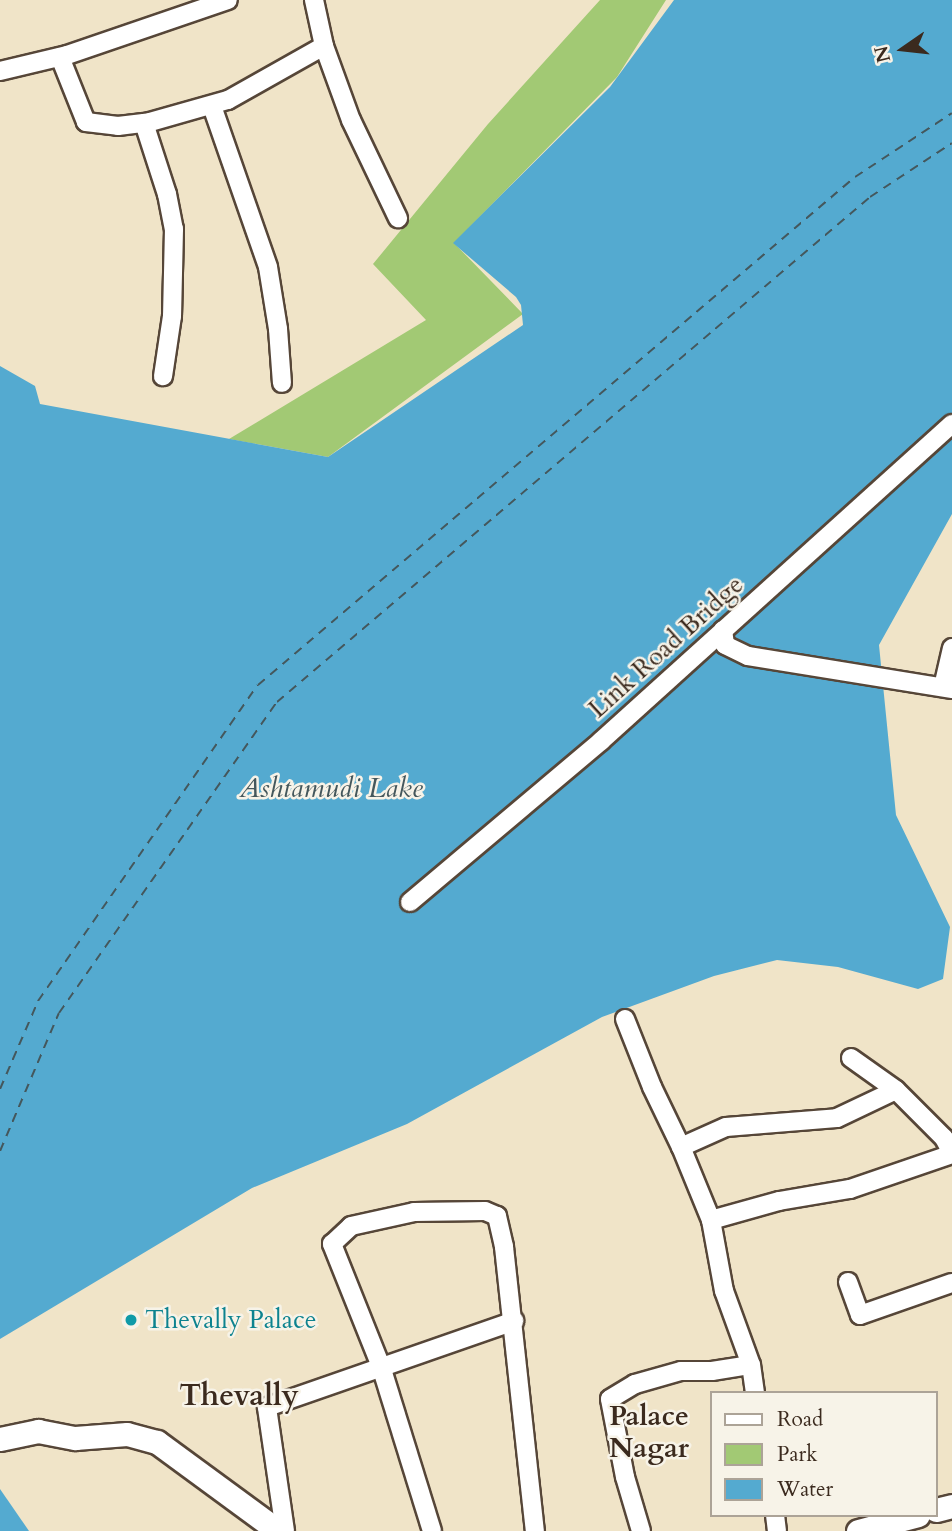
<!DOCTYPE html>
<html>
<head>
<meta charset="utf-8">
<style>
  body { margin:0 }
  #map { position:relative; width:952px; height:1531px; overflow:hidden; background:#f0e4c8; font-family:Cardo,serif }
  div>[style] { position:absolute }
  .green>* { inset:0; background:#a2c974 }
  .water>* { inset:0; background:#54aad0 }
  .ferry>* { height:2px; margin-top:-1px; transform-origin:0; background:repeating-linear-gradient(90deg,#44575c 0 9px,transparent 0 16px) }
  .roads { filter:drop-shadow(2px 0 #564638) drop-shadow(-2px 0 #564638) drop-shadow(0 2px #564638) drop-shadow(0 -2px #564638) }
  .minor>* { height:18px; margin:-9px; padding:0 9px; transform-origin:9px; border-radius:9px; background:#fff }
  .major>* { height:23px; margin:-11.5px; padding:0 11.5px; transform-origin:11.5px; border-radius:11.5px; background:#fff }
  .dots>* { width:19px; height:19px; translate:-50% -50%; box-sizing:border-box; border:4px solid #f7f3e8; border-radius:50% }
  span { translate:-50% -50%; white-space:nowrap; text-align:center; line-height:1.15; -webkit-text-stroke:5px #f7f3e8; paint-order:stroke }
  .street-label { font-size:26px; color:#3b2a1e }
  .culture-label { font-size:26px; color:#0d838f }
  .left { translate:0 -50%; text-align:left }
  .water-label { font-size:28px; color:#44575c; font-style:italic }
  .neighbourhood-label { font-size:28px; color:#3b2a1e; font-weight:700 }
  .quarter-label { font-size:30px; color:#3b2a1e; font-weight:700 }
  .legend { position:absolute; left:710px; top:1391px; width:228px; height:126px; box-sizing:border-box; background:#f7f3e8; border:2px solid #aca397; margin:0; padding:9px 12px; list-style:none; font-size:21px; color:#3b2a1e }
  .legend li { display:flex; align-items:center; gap:14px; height:35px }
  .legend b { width:35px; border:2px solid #aca397 }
  .north { position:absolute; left:868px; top:14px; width:70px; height:70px; -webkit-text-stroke:5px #f7f3e8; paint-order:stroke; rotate:256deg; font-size:19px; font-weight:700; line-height:28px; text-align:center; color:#3b2a1e }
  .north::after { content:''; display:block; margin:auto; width:24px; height:32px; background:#3b2a1e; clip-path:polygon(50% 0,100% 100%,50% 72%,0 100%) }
</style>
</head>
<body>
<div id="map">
  <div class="green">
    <i style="clip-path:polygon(600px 0,666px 0,617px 77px,454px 243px,523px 314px,328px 457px,229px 439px,426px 320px,373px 264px,488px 124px)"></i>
  </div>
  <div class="water">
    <i style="clip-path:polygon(674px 0,952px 0,952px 514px,879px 645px,896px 815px,950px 927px,943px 979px,918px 989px,838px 967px,777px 960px,714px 976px,602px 1017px,407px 1124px,252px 1188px,0 1339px,0 366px,35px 386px,40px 404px,328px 457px,523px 325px,521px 305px,516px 297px,453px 243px,610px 87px)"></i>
    <i style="clip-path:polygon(0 1489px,29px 1531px,0 1531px)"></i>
  </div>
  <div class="ferry">
    <i style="left:0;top:1089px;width:96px;rotate:-66.6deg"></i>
    <i style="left:38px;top:1001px;width:385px;rotate:-55.2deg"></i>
    <i style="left:258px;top:685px;width:784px;rotate:-40.4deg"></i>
    <i style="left:855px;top:177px;width:116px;rotate:-33.4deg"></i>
    <i style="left:0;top:1151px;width:150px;rotate:-66.9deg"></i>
    <i style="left:59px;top:1013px;width:380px;rotate:-55deg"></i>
    <i style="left:277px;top:702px;width:779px;rotate:-40.42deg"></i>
    <i style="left:870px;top:197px;width:98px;rotate:-33.4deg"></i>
  </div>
  <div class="roads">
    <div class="minor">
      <i style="left:314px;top:0;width:47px;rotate:77.7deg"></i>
      <i style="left:324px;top:46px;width:79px;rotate:70deg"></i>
      <i style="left:351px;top:120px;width:109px;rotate:64.4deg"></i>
      <i style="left:60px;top:57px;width:70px;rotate:68.2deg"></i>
      <i style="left:86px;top:122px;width:32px;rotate:7deg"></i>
      <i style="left:118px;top:126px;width:32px;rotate:-7deg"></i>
      <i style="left:150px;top:122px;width:81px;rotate:-15.8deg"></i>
      <i style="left:228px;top:100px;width:110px;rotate:-29.4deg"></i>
      <i style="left:0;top:71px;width:69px;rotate:-13.4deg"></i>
      <i style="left:67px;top:55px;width:170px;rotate:-18.9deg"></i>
      <i style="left:212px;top:106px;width:170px;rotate:70.8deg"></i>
      <i style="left:268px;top:267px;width:63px;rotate:80.8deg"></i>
      <i style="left:278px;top:329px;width:54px;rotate:85.8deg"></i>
      <i style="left:144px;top:123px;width:75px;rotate:72.1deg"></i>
      <i style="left:167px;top:194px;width:36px;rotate:79deg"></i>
      <i style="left:174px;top:229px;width:87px;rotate:91.3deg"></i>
      <i style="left:172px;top:316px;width:61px;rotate:98.5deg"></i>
      <i style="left:723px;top:630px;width:15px;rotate:82deg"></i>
      <i style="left:725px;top:645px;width:25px;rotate:26deg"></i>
      <i style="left:748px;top:656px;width:207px;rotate:9.2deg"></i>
      <i style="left:943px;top:687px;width:40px;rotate:-77deg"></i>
      <i style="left:410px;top:902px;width:250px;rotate:-40.1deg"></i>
      <i style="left:601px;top:741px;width:473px;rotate:-42.1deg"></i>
      <i style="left:625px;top:1019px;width:73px;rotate:68.3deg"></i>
      <i style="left:652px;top:1087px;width:67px;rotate:64.2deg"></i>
      <i style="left:851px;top:1058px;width:55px;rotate:35.4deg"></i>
      <i style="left:896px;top:1090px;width:68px;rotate:45deg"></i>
      <i style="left:944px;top:1138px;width:18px;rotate:63deg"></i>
      <i style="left:711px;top:1220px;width:71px;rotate:-15.6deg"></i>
      <i style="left:779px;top:1201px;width:72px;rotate:-9.6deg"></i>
      <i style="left:850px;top:1189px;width:108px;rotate:-18.9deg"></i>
      <i style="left:848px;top:1282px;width:35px;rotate:70deg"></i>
      <i style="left:860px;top:1315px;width:97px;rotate:-19.2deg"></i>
      <i style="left:755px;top:1393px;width:28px;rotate:-98deg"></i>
      <i style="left:751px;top:1365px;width:79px;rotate:-110deg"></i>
      <i style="left:724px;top:1291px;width:72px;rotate:-100.4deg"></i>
      <i style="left:711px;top:1220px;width:79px;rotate:-112.3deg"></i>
      <i style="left:681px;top:1147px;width:49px;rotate:-24deg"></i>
      <i style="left:726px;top:1127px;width:111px;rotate:-4.6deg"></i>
      <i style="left:837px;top:1118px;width:65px;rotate:-25.4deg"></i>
      <i style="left:775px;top:1515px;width:16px;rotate:83deg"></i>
      <i style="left:285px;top:1531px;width:125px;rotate:-98.3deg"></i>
      <i style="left:267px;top:1407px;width:262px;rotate:-19.2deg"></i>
      <i style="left:432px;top:1531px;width:170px;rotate:-107.2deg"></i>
      <i style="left:382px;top:1369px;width:135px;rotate:-111.8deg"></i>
      <i style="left:332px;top:1244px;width:26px;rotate:-43deg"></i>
      <i style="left:351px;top:1226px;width:65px;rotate:-12.5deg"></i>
      <i style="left:414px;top:1212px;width:71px;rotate:-0.8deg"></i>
      <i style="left:485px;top:1211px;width:13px;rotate:23deg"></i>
      <i style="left:497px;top:1216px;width:32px;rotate:77deg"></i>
      <i style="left:504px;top:1247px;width:286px;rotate:83.8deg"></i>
      <i style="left:641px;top:1531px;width:56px;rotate:-106.5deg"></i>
      <i style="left:625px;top:1477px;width:79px;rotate:-100.9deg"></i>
      <i style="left:610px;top:1399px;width:29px;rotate:-31deg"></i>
      <i style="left:635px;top:1384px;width:48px;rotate:-15.8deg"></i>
      <i style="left:681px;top:1371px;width:31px"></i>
      <i style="left:712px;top:1371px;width:39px;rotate:-9deg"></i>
    </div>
    <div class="major">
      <i style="left:0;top:1439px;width:39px;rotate:-12deg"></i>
      <i style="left:38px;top:1431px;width:38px;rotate:11deg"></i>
      <i style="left:75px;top:1438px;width:52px;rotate:-4.4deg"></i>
      <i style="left:127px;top:1434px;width:31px;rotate:15deg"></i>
      <i style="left:157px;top:1442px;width:150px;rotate:36.3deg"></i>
      <i style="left:936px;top:1510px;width:16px;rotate:-14deg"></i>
      <i style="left:858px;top:1531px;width:62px;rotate:-14.9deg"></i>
    </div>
  </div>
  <div class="dots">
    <i style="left:131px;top:1320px;background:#0f9aa8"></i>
  </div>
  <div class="street-label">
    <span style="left:666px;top:647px;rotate:-42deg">Link Road Bridge</span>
  </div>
  <div class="culture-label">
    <span class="left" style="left:145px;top:1320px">Thevally Palace</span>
  </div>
  <div class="water-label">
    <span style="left:331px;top:788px">Ashtamudi Lake</span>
  </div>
  <div class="neighbourhood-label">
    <span style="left:649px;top:1432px">Palace<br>Nagar</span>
  </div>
  <div class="quarter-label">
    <span style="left:239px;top:1396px">Thevally</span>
  </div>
  <ul class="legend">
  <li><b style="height:9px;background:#fff"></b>Road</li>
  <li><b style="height:19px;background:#a2c974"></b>Park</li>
  <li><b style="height:19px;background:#54aad0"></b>Water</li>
  </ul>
  <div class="north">N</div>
</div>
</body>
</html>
